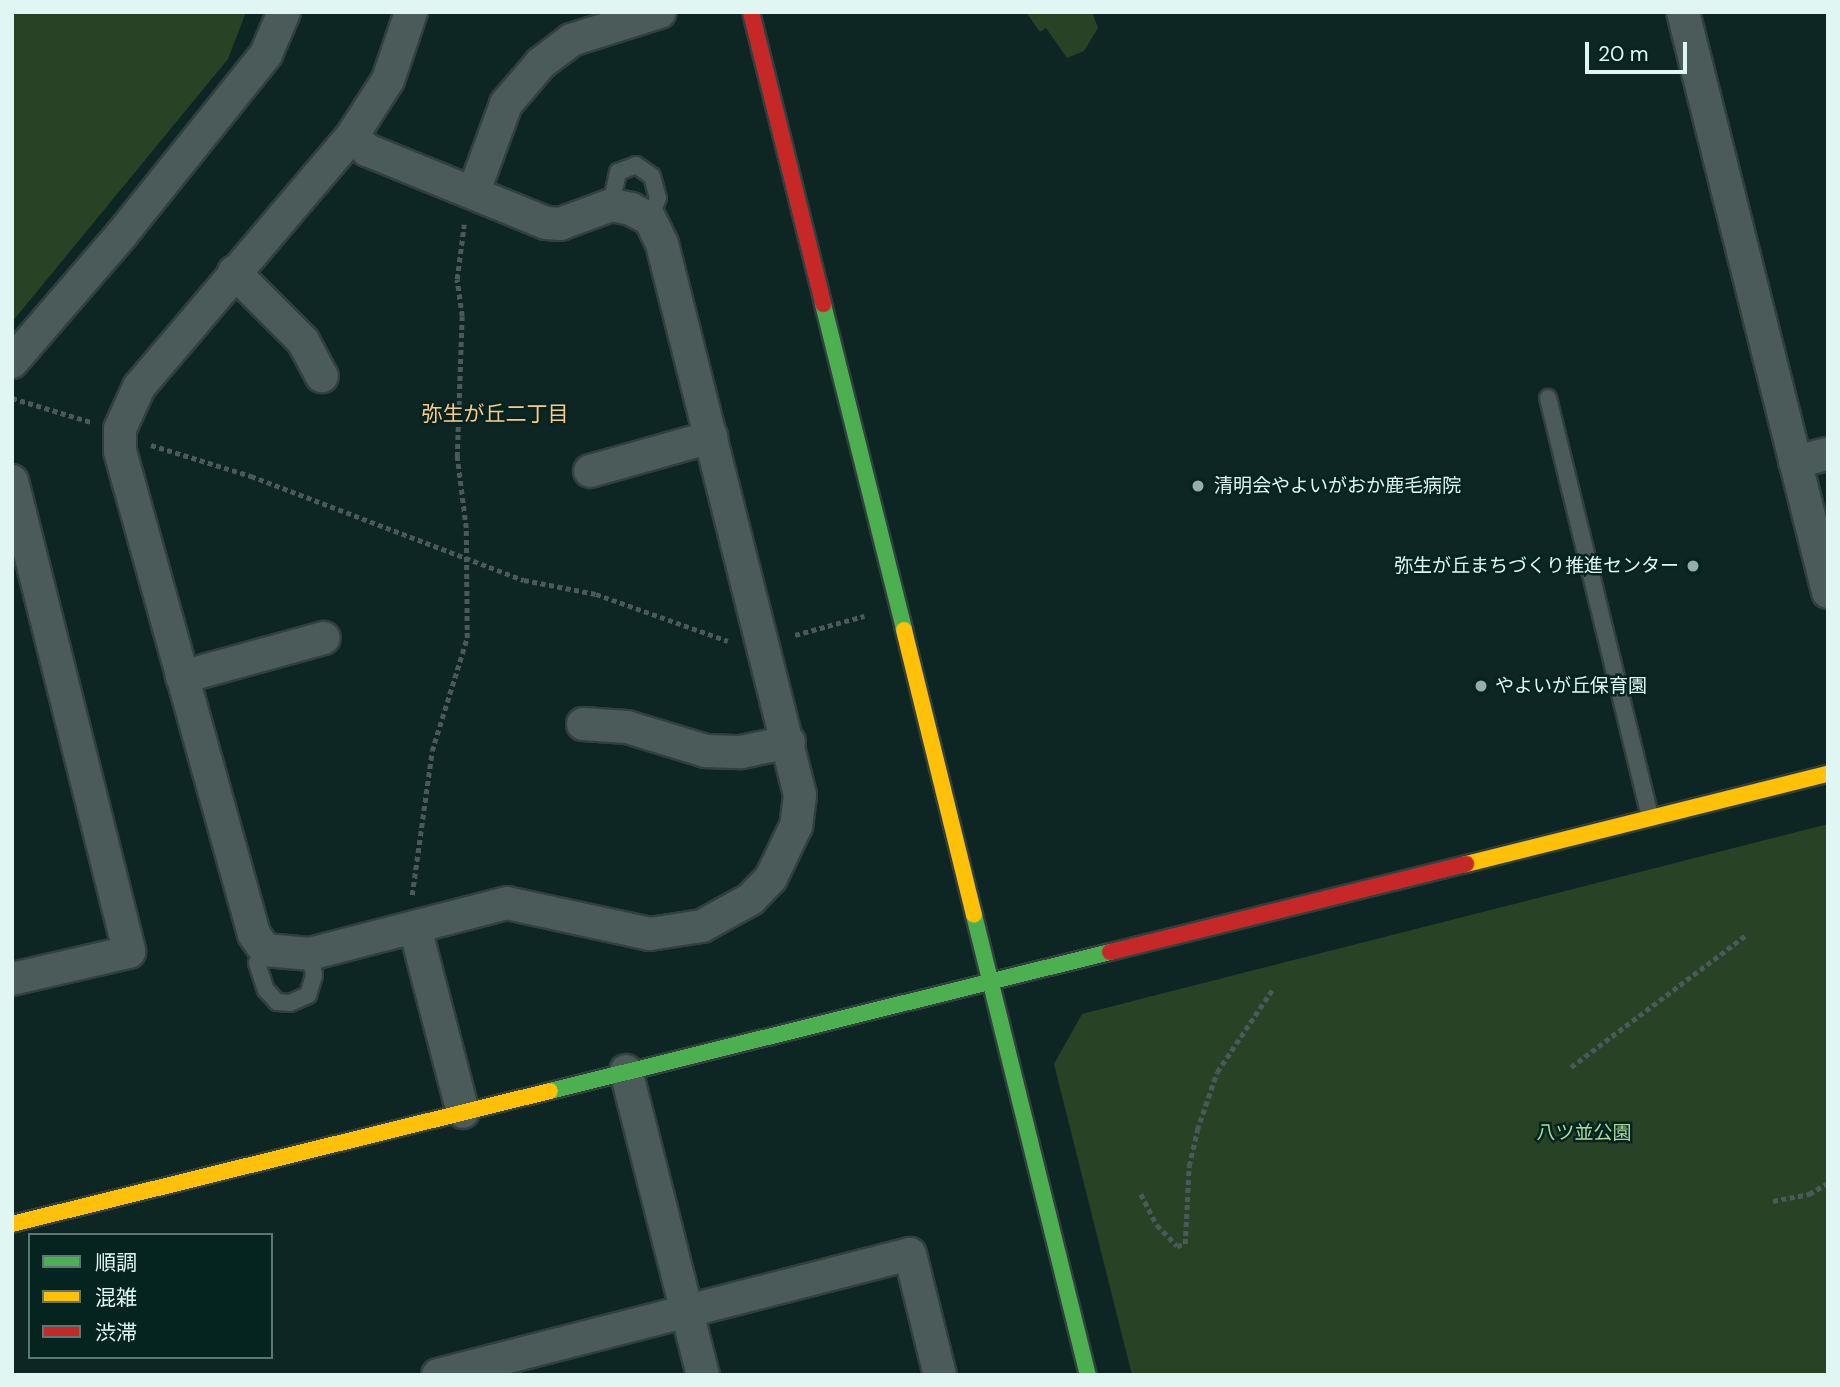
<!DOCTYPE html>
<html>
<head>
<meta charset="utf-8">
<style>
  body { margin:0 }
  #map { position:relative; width:1840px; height:1387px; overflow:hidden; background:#0d2523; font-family:"DM Sans","Noto Sans JP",sans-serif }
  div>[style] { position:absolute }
  .green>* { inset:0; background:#284226 }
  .path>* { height:4.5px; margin-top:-2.25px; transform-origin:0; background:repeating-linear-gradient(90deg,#4a5a58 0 5px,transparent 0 8.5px) }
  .roads { filter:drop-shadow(2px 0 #31403e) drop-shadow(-2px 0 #31403e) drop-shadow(0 2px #31403e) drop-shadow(0 -2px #31403e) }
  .lane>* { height:16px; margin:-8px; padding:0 8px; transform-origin:8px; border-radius:8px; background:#4b5b59 }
  .street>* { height:32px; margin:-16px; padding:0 16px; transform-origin:16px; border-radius:16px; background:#4b5b59 }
  .fast>* { height:16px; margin:-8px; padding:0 8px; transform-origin:8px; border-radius:8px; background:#4caf50 }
  .slow>* { height:16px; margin:-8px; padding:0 8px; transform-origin:8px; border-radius:8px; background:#ffc107 }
  .jam>* { height:16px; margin:-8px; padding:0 8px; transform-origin:8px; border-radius:8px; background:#c62828 }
  .dots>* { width:19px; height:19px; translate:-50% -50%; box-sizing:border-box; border:4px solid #052420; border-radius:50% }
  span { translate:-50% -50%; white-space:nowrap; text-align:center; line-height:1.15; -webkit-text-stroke:5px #052420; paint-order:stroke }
  .poi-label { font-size:19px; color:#e0f6f2 }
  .left { translate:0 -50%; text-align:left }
  .right { translate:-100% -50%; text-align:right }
  .park-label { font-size:19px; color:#a8db9c }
  .neighbourhood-label { font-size:21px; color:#fdc989 }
  .frame { position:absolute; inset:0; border:14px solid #e0f6f2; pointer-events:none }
  .legend { position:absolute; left:28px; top:1233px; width:245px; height:126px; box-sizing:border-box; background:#052420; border:2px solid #5d7874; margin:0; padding:9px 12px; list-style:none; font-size:21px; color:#e0f6f2 }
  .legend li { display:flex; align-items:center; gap:14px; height:35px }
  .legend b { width:35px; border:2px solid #5d7874 }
  .scale { position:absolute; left:1585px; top:42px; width:102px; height:32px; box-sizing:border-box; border:4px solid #e0f6f2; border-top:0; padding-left:9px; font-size:21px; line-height:24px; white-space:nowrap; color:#e0f6f2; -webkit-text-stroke:5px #052420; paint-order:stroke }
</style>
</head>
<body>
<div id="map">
  <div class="green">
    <i style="clip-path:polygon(12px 12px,246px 12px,228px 59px,12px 322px)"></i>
    <i style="clip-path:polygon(1026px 12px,1092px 12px,1098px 28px,1084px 51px,1067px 58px,1046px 28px,1040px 32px)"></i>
    <i style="clip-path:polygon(1828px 824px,1828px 1375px,1132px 1375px,1054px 1064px,1082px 1014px)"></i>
  </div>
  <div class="path">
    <i style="left:12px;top:398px;width:83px;rotate:16.9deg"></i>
    <i style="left:151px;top:445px;width:105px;rotate:17.2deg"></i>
    <i style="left:251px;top:476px;width:292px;rotate:20.9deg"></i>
    <i style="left:524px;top:580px;width:73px;rotate:11deg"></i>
    <i style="left:596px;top:594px;width:140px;rotate:19.6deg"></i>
    <i style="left:795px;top:635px;width:72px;rotate:-15.4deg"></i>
    <i style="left:412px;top:895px;width:145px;rotate:-82.1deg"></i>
    <i style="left:432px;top:751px;width:118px;rotate:-72.8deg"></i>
    <i style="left:467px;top:638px;width:110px;rotate:-90.5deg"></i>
    <i style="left:466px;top:528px;width:72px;rotate:-97.2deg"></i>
    <i style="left:457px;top:457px;width:141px;rotate:-88deg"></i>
    <i style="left:462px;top:316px;width:37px;rotate:-98deg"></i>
    <i style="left:457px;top:279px;width:55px;rotate:-82.7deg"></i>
    <i style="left:1571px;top:1067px;width:218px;rotate:-37deg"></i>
    <i style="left:1141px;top:1194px;width:35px;rotate:63deg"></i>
    <i style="left:1157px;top:1225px;width:29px;rotate:46deg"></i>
    <i style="left:1177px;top:1246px;width:8px;rotate:-14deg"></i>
    <i style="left:1185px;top:1244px;width:78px;rotate:-87.1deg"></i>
    <i style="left:1189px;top:1166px;width:37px;rotate:-77deg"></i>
    <i style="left:1197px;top:1130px;width:61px;rotate:-71deg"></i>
    <i style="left:1217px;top:1072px;width:99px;rotate:-56.1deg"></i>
    <i style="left:1773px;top:1201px;width:37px;rotate:-11deg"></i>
    <i style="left:1809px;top:1194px;width:22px;rotate:-30deg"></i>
  </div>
  <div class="roads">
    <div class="lane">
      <i style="left:611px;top:205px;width:34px;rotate:-78deg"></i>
      <i style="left:618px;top:172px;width:19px;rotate:-21deg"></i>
      <i style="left:636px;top:165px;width:19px;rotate:35deg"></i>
      <i style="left:652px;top:176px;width:23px;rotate:75deg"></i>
      <i style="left:658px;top:198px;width:22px;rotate:111deg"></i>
      <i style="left:1548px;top:398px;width:432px;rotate:76.3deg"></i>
      <i style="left:265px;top:950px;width:15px;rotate:122deg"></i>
      <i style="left:257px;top:963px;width:28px;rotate:72deg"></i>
      <i style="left:266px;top:990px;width:16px;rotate:47deg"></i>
      <i style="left:277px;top:1002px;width:13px;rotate:4deg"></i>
      <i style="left:290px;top:1003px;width:20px;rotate:-24deg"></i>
      <i style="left:308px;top:995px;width:21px;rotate:-73deg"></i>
      <i style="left:314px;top:975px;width:21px;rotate:-101deg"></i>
    </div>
    <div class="street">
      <i style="left:1683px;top:12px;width:598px;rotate:75.96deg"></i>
      <i style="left:352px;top:136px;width:21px;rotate:43deg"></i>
      <i style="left:367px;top:150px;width:193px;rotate:22.2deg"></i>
      <i style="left:546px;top:223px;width:14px;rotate:4deg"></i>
      <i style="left:560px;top:224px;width:54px;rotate:-20.4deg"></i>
      <i style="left:611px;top:205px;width:20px;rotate:11deg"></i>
      <i style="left:631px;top:209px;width:21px;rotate:28deg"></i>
      <i style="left:650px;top:219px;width:28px;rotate:64deg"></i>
      <i style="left:662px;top:244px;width:568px;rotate:75.94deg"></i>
      <i style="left:800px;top:795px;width:31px;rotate:97deg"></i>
      <i style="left:796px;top:826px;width:58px;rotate:115.7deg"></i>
      <i style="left:771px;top:878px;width:29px;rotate:134deg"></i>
      <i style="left:751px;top:899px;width:56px;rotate:151.1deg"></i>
      <i style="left:702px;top:926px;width:53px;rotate:171.3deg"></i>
      <i style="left:650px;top:934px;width:146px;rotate:-167.8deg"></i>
      <i style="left:507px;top:903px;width:203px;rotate:165.5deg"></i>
      <i style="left:310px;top:954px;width:45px;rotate:-174.9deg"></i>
      <i style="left:265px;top:950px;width:19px;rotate:-125deg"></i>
      <i style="left:254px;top:934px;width:501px;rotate:-105.51deg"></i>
      <i style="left:120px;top:451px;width:22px;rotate:-90deg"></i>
      <i style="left:120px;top:429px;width:46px;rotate:-65.7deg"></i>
      <i style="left:139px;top:387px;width:329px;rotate:-49.7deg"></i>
      <i style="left:352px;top:136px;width:67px;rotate:-57.3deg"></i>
      <i style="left:388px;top:80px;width:72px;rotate:-71.3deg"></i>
      <i style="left:474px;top:191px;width:93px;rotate:-69.8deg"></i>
      <i style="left:506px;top:104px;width:54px;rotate:-49.5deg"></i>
      <i style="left:541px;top:63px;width:38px;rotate:-37deg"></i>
      <i style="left:571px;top:40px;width:93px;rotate:-17.5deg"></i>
      <i style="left:234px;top:272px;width:98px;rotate:45deg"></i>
      <i style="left:303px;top:341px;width:40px;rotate:62deg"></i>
      <i style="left:12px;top:362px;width:169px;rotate:-49.3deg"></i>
      <i style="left:122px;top:234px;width:231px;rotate:-51.3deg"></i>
      <i style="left:266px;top:54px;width:46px;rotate:-66.8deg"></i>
      <i style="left:1795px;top:462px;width:34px;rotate:-14deg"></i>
      <i style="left:590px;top:471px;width:126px;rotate:-15.7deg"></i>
      <i style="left:12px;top:481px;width:485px;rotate:76deg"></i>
      <i style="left:129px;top:952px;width:120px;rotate:167deg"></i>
      <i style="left:182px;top:677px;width:147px;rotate:-15.4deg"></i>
      <i style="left:583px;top:724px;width:44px;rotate:3.9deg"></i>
      <i style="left:627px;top:727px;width:83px;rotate:16.9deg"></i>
      <i style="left:706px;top:751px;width:35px;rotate:2deg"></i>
      <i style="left:741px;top:752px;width:49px;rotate:-11.8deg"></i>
      <i style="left:415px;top:928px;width:190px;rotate:75.4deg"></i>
      <i style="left:626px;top:1071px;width:314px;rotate:75.8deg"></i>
      <i style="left:438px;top:1375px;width:487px;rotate:-14.4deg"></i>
      <i style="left:910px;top:1254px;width:125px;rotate:76.1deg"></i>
    </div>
    <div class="fast">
      <i style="left:823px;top:304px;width:336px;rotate:76deg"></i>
      <i style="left:974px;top:915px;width:474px;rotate:76.1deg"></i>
      <i style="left:550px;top:1091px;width:577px;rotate:-13.94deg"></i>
    </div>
    <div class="slow">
      <i style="left:904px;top:630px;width:293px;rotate:76.2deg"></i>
      <i style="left:1466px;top:864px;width:373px;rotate:-14deg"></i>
      <i style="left:12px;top:1224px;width:554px;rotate:-13.89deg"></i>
    </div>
    <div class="jam">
      <i style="left:751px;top:12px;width:301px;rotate:76.1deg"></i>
      <i style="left:1110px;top:952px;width:367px;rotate:-13.9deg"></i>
    </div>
  </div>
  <div class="dots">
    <i style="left:1198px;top:486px;background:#96adaa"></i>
    <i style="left:1693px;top:566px;background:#96adaa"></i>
    <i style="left:1481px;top:686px;background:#96adaa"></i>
  </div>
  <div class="poi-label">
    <span class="left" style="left:1214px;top:486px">清明会やよいがおか鹿毛病院</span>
    <span class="right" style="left:1679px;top:566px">弥生が丘まちづくり推進センター</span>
    <span class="left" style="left:1495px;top:686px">やよいが丘保育園</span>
  </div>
  <div class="park-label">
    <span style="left:1584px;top:1133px">八ツ並公園</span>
  </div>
  <div class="neighbourhood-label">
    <span style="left:495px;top:414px">弥生が丘二丁目</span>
  </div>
  <div class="frame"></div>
  <ul class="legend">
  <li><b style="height:9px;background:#4caf50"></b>順調</li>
  <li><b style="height:9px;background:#ffc107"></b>混雑</li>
  <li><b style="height:9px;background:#c62828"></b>渋滞</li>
  </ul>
  <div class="scale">20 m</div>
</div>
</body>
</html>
